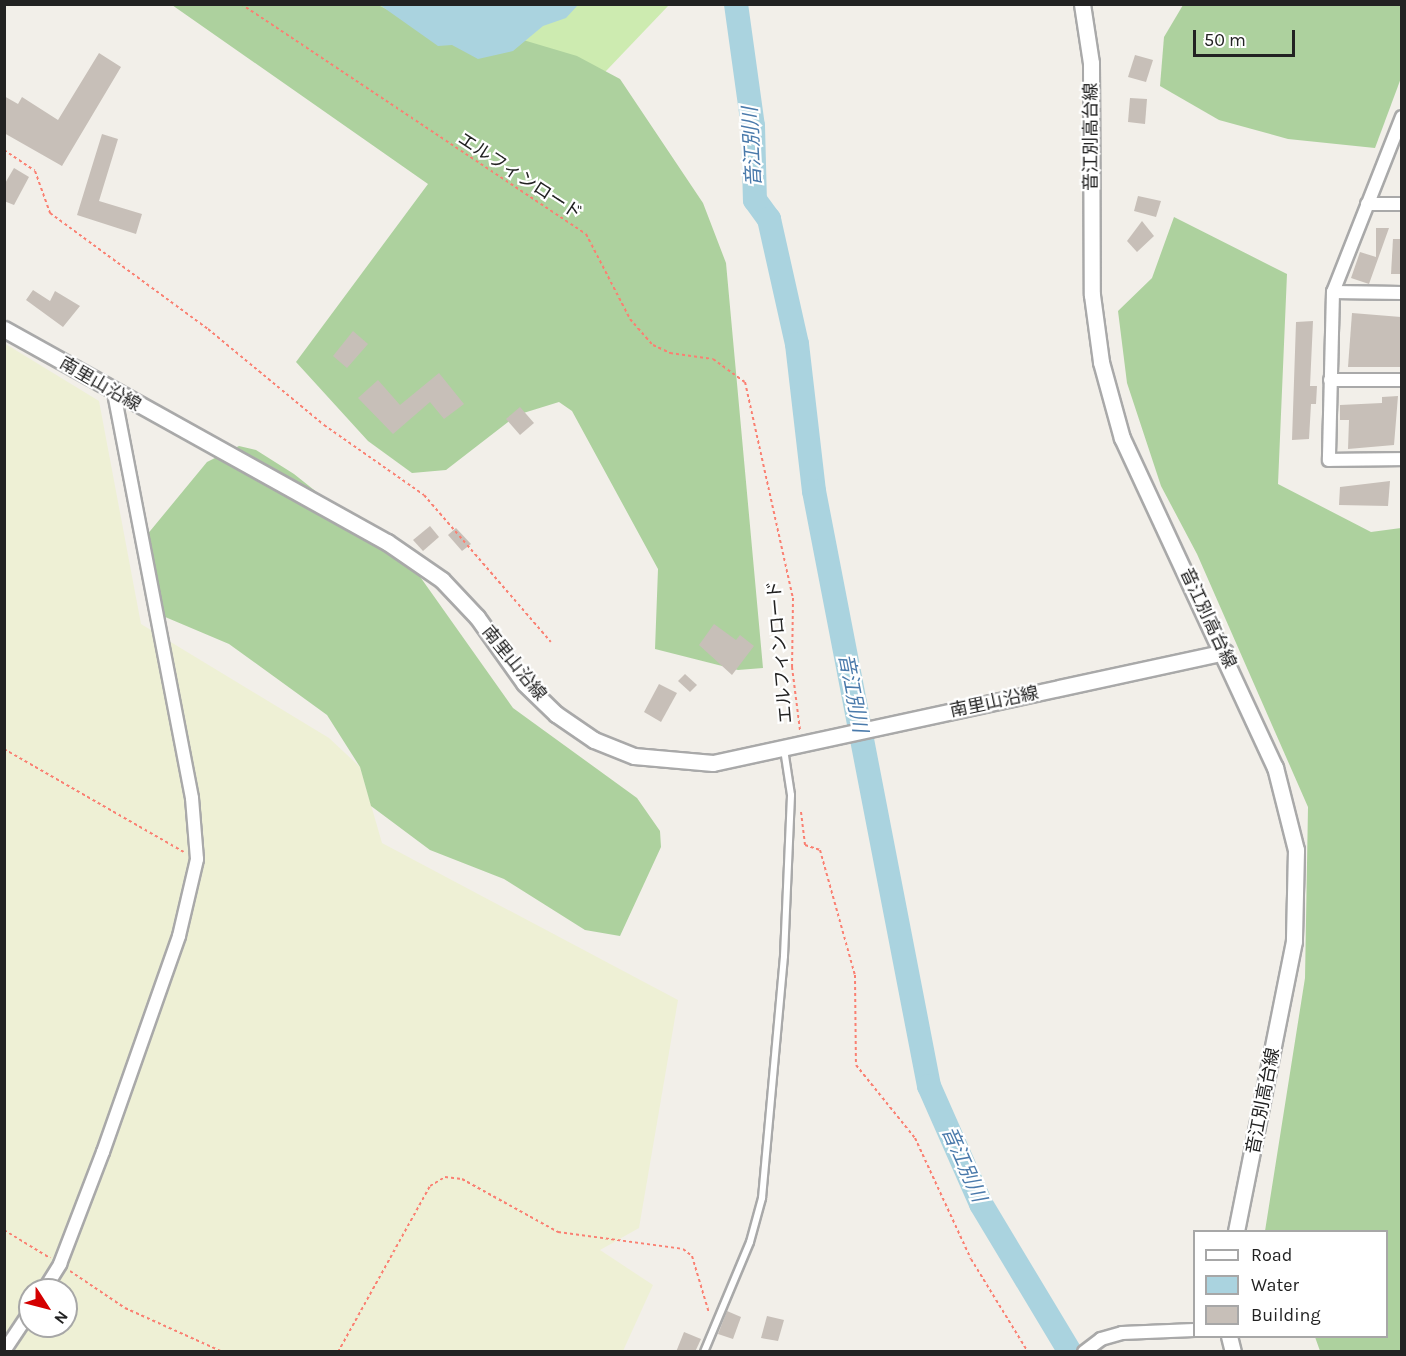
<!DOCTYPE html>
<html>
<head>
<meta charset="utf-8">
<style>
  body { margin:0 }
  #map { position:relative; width:1406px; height:1356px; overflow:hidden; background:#f2efe9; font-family:Karla,"Noto Sans JP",sans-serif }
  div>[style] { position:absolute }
  .farmland>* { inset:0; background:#eef0d5 }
  .grass>* { inset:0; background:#cdebb0 }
  .forest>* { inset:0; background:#add19e }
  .water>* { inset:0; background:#aad3df }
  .river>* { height:24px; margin:-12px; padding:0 12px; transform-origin:12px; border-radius:12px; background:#aad3df }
  .building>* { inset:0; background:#c7bfb8 }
  .path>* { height:2px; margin-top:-1px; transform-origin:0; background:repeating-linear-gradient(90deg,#fa8072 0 3px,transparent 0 6px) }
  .roads { filter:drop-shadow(2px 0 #a9a9a9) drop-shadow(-2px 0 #a9a9a9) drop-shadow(0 2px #a9a9a9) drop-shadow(0 -2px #a9a9a9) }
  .service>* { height:6px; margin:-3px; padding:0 3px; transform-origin:3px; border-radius:3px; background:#fff }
  .minor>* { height:12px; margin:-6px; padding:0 6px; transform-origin:6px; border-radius:6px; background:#fff }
  .tertiary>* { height:15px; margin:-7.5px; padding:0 7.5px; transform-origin:7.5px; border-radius:7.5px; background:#fff }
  span { translate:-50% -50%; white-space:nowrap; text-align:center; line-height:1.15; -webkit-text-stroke:4.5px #fff; paint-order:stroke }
  .street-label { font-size:18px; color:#222 }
  .water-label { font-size:20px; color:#4a7aab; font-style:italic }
  .frame { position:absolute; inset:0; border:6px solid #222; pointer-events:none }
  .legend { position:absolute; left:1193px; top:1230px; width:195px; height:108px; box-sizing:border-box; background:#fff; border:2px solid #a7a7a7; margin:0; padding:8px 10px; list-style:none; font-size:18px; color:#222 }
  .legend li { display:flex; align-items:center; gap:12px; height:30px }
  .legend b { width:30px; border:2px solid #a7a7a7 }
  .north { position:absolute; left:18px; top:1278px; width:60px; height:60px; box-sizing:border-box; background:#fff; border:2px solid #a7a7a7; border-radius:50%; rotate:126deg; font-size:16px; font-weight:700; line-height:24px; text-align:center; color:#222 }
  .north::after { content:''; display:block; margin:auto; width:21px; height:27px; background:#d40000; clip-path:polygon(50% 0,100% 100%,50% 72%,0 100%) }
  .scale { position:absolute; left:1193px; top:30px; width:102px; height:27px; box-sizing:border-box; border:3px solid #222; border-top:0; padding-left:8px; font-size:18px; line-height:21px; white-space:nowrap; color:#222; -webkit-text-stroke:4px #fff; paint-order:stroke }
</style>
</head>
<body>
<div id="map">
  <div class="farmland">
    <i style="clip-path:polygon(evenodd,4px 343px,99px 401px,141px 624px,329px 738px,360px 767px,382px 843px,678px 1000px,639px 1228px,600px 1250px,653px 1285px,623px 1351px,5px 1351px,4px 343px,30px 1290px,66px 1290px,66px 1326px,30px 1326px,30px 1290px)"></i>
  </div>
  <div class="grass">
    <i style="clip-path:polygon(269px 5px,669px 5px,585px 93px)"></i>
  </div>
  <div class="forest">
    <i style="clip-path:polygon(172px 5px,378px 5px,404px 18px,503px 34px,577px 56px,620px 79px,703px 203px,726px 263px,763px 668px,738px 670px,655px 649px,658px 569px,572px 411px,559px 402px,517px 415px,446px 470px,412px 473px,368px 441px,296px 362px,428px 184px)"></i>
    <i style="clip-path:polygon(1183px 5px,1401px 5px,1401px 78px,1375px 148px,1288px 139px,1219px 120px,1160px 86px,1164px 37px)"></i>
    <i style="clip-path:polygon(1174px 217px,1287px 274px,1278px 484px,1371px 532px,1401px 528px,1401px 1351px,1320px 1351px,1315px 1337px,1386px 1336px,1386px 1232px,1265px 1231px,1305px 978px,1308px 807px,1197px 554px,1161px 486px,1127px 383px,1118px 311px,1152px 278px)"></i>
    <i style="clip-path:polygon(239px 446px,256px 450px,294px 474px,416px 571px,513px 708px,637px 798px,660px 831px,661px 847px,620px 936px,585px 930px,504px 879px,430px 850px,371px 806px,360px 767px,327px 715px,229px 644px,151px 611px,146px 536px,207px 462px)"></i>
  </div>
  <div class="water">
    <i style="clip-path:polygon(380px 5px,578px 5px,566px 18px,543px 26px,513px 51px,478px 59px,452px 45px,438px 46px)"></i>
  </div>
  <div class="river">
    <i style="left:736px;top:4px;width:123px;rotate:82.1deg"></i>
    <i style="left:753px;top:126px;width:74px;rotate:88.5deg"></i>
    <i style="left:755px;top:200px;width:24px;rotate:54deg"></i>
    <i style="left:769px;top:219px;width:128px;rotate:77.4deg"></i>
    <i style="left:797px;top:344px;width:148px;rotate:83.4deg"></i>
    <i style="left:814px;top:491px;width:606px;rotate:79.06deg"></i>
    <i style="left:929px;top:1086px;width:129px;rotate:66.2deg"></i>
    <i style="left:981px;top:1204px;width:173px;rotate:59deg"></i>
  </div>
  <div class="building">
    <i style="clip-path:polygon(99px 53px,121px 67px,62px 166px,4px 133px,4px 96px,18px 104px,22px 97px,58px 120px)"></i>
    <i style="clip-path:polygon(1135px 55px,1153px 60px,1146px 82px,1128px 77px)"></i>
    <i style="clip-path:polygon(1130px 98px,1147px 99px,1145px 124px,1128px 122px)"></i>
    <i style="clip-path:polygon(102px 134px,118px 139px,99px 201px,142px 214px,136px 234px,77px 215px)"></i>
    <i style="clip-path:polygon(14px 168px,29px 177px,14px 205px,4px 201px,4px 185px)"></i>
    <i style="clip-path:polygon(1138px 196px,1161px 201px,1156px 217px,1134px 211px)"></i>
    <i style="clip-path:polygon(1142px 221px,1154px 236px,1137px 252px,1127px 241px)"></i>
    <i style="clip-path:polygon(1376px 228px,1389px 228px,1369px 284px,1351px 278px,1360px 252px,1376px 257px)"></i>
    <i style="clip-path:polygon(1393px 239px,1401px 239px,1401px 274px,1391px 274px)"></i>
    <i style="clip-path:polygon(33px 290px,50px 301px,55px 291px,80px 306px,63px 327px,26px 300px)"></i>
    <i style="clip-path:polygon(1352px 313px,1401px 317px,1400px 367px,1348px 367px)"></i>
    <i style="clip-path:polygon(1313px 321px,1310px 386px,1317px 386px,1316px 404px,1311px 404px,1309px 439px,1292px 440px,1296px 322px)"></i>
    <i style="clip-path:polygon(353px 331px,368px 344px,347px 368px,333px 356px)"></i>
    <i style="clip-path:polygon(439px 373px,464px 404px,444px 419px,430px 402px,393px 434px,358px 398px,378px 380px,400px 405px)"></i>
    <i style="clip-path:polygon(1398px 396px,1394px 445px,1348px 449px,1349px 420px,1340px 420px,1340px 405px,1382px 403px,1382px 397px)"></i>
    <i style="clip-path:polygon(520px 407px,534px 423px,520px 435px,506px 419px)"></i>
    <i style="clip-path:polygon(1390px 481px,1388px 506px,1339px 505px,1340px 487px)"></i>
    <i style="clip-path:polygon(430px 526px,439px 537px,423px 551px,413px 540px)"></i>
    <i style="clip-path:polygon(456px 528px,471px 544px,462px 551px,448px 535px)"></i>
    <i style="clip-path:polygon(714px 624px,736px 640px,740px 635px,754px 646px,732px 675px,699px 645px)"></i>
    <i style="clip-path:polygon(685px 674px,697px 685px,690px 692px,678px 681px)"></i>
    <i style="clip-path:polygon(659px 684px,677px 693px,661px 722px,644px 712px)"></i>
    <i style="clip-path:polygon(727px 1311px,741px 1317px,733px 1339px,718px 1334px)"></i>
    <i style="clip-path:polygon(767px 1316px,784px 1320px,778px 1341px,761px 1338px)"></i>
    <i style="clip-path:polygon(684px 1332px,701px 1339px,695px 1352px,676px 1352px)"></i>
  </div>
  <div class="path">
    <i style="left:241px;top:4px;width:415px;rotate:33.7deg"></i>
    <i style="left:586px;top:234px;width:96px;rotate:62.6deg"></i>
    <i style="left:630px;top:319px;width:35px;rotate:49deg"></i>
    <i style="left:653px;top:345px;width:19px;rotate:25deg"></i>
    <i style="left:670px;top:353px;width:43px;rotate:7.9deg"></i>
    <i style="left:713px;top:359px;width:39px;rotate:36deg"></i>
    <i style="left:745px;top:382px;width:221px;rotate:77.5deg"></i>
    <i style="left:793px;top:598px;width:69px;rotate:90.8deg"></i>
    <i style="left:792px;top:667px;width:64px;rotate:82.8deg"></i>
    <i style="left:4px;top:150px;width:37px;rotate:34deg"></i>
    <i style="left:35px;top:171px;width:45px;rotate:70.3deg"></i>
    <i style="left:50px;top:213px;width:196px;rotate:36.3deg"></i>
    <i style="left:208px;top:329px;width:151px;rotate:39.6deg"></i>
    <i style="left:324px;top:425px;width:122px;rotate:35deg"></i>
    <i style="left:424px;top:495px;width:194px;rotate:49.2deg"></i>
    <i style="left:4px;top:749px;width:207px;rotate:29.8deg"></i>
    <i style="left:801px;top:812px;width:33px;rotate:83deg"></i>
    <i style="left:805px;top:845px;width:16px;rotate:18deg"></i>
    <i style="left:820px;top:850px;width:130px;rotate:74.4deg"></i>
    <i style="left:855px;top:975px;width:90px;rotate:89.4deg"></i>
    <i style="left:856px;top:1065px;width:94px;rotate:51.1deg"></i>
    <i style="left:915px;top:1138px;width:133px;rotate:65.2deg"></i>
    <i style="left:971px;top:1259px;width:109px;rotate:58.5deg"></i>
    <i style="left:4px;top:1230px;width:54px;rotate:31.3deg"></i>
    <i style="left:70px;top:1271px;width:66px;rotate:33.9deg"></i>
    <i style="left:125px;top:1308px;width:107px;rotate:24.2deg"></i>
    <i style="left:338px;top:1352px;width:190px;rotate:-61deg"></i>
    <i style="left:430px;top:1186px;width:17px;rotate:-31deg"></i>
    <i style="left:445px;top:1177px;width:17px;rotate:7deg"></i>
    <i style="left:462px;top:1179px;width:110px;rotate:28.9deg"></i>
    <i style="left:558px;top:1232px;width:126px;rotate:7.7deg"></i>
    <i style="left:683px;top:1249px;width:11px;rotate:38deg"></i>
    <i style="left:692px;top:1256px;width:59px;rotate:73.4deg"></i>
  </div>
  <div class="roads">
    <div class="service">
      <i style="left:704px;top:1352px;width:119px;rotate:-67.3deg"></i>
      <i style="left:750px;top:1242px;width:46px;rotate:-74.7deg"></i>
      <i style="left:762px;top:1198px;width:243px;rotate:-84.8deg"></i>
      <i style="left:784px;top:956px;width:161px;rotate:-87.5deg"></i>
      <i style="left:791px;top:795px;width:47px;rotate:-98.7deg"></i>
    </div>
    <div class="minor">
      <i style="left:1402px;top:117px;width:188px;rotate:111.5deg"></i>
      <i style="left:1333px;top:292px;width:168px;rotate:91.4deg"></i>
      <i style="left:1329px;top:460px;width:73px;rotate:-0.8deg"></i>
      <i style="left:1367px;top:204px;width:35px"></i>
      <i style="left:1333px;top:292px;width:69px;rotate:0.8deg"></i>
      <i style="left:1330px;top:380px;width:72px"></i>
      <i style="left:44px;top:1290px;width:31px;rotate:-58deg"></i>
      <i style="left:60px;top:1264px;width:120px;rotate:-69deg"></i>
      <i style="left:103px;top:1152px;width:229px;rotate:-70.6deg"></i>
      <i style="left:179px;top:936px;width:79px;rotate:-76.8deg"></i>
      <i style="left:197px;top:859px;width:61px;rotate:-94.7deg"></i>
      <i style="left:192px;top:798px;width:412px;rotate:-100.9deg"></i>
      <i style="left:4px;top:1351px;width:47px;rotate:-56.3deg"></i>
      <i style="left:1084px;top:1352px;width:21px;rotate:-37deg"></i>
      <i style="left:1101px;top:1339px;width:22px;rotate:-16deg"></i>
      <i style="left:1122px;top:1333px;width:72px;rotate:-2.4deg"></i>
    </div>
    <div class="tertiary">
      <i style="left:1082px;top:4px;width:60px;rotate:81.3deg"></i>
      <i style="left:1091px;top:63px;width:232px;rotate:89.8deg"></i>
      <i style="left:1092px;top:295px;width:68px;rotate:82.3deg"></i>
      <i style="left:1101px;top:362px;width:79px;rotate:74.6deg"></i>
      <i style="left:1122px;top:438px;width:363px;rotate:65.1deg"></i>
      <i style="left:1275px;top:767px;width:86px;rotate:75.8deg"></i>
      <i style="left:1296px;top:850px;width:91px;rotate:91.3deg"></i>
      <i style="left:1294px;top:941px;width:297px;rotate:101.3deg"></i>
      <i style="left:4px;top:329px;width:438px;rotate:29.1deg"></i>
      <i style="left:387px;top:542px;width:67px;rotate:34.6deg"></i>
      <i style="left:442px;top:580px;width:51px;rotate:46.6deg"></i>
      <i style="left:477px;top:617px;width:81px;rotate:54.5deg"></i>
      <i style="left:524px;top:683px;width:45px;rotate:44.1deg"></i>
      <i style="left:556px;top:714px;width:46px;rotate:34.4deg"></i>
      <i style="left:594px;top:740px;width:43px;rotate:21.8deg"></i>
      <i style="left:634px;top:756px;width:79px;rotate:5.1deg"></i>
      <i style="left:713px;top:763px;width:524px;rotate:-12.23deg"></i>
      <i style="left:1229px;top:1336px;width:16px;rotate:76deg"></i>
    </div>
  </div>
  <div class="street-label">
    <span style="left:1091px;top:137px;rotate:-90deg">音江別高台線</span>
    <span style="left:520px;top:176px;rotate:33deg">エルフィンロード</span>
    <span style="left:100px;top:384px;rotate:30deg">南里山沿線</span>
    <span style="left:1208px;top:618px;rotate:65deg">音江別高台線</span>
    <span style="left:780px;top:652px;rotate:-95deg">エルフィンロード</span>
    <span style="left:514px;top:663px;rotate:51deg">南里山沿線</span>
    <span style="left:994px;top:702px;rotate:-12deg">南里山沿線</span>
    <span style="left:1263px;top:1101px;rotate:-79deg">音江別高台線</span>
  </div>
  <div class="water-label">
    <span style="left:752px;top:147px;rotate:-93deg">音江別川</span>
    <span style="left:853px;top:693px;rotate:79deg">音江別川</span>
    <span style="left:964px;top:1164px;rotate:66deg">音江別川</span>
  </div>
  <div class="frame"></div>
  <ul class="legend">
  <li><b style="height:8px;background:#fff"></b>Road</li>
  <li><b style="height:16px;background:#aad3df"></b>Water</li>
  <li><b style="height:16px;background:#c7bfb8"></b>Building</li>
  </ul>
  <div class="north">N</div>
  <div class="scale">50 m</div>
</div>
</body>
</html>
